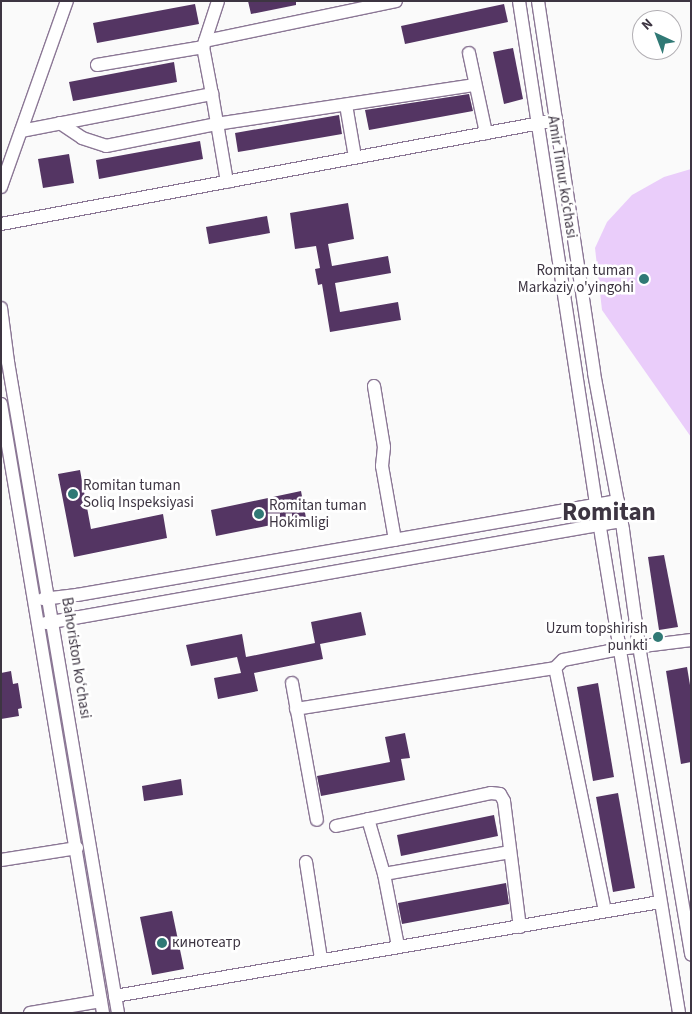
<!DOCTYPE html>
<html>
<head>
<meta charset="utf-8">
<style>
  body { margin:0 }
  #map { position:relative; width:692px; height:1014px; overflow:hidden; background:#fafafa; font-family:"Source Sans 3",sans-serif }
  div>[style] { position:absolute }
  .green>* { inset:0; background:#eacdfa }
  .building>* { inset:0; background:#543563 }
  .roads { filter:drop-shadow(1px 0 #8b7795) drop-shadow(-1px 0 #8b7795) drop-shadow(0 1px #8b7795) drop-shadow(0 -1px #8b7795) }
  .minor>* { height:12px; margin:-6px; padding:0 6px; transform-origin:6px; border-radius:6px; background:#fff }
  .dots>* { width:14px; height:14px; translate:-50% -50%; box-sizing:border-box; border:2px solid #fff; border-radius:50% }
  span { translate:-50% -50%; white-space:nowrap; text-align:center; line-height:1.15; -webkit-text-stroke:5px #fff; paint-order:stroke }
  .street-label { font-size:15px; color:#3d3542 }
  .poi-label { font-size:15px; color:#3d3542 }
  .right { translate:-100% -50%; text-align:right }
  .left { translate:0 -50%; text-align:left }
  .town-label { font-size:25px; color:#3d3542; font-weight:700 }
  .frame { position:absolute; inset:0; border:2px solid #3d3542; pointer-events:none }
  .north { position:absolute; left:632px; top:10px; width:50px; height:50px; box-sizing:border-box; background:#fff; border:1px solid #b1aeb3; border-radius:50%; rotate:317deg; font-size:14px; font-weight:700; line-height:20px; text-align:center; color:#3d3542 }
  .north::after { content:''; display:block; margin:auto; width:18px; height:22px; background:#307975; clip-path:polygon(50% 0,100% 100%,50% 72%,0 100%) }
</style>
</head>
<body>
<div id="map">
  <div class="green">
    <i style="clip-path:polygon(691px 169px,691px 437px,602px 310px,595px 248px,607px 222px,632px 195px,664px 177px)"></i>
  </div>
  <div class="building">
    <i style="clip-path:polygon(248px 1px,296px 1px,296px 5px,251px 14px)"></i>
    <i style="clip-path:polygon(195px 4px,199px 24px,97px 43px,93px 23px)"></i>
    <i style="clip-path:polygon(504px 4px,508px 22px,405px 44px,401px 26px)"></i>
    <i style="clip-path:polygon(513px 48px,523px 99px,504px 104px,493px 52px)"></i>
    <i style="clip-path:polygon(174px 62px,177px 82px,73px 101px,69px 82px)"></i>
    <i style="clip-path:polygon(469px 94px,473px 111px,369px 130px,365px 110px)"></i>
    <i style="clip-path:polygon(339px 115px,342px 134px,238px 152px,235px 133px)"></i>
    <i style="clip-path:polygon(200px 141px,203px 159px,99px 179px,96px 160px)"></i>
    <i style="clip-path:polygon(69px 154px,74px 183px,43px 188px,38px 159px)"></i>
    <i style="clip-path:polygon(348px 203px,354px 239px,328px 244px,332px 266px,388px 256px,391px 273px,335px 283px,340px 312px,398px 302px,401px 320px,330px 332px,322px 284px,318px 285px,315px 269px,320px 268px,316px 246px,295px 249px,290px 213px)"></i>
    <i style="clip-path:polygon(267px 216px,270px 233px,209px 244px,206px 227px)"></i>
    <i style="clip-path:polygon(80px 470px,91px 529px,163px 514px,167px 538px,74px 557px,58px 474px)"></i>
    <i style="clip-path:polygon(301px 491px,306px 518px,216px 536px,211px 510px)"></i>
    <i style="clip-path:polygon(664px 555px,678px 627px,659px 630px,648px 557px)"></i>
    <i style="clip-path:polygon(361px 612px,366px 635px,320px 644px,323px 659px,254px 673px,258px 691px,218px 699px,214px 678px,241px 673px,237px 657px,191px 666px,186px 645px,242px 634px,246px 657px,315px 643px,311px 622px)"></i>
    <i style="clip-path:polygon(687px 667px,691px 691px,691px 762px,681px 764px,666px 671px)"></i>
    <i style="clip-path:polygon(11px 671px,13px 684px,18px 683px,22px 708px,18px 709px,19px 716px,1px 719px,1px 673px)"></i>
    <i style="clip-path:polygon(598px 683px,614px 777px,593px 781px,577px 687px)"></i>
    <i style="clip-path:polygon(405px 733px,410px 758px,401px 759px,405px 780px,321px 796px,317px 776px,390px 762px,385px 737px)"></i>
    <i style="clip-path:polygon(181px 779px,183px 795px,144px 801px,142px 786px)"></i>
    <i style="clip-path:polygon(618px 793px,635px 888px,613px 892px,596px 797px)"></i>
    <i style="clip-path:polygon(494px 815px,498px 836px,401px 856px,397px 835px)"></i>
    <i style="clip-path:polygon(506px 883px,509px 904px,402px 924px,398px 903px)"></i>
    <i style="clip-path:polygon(172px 911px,184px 969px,152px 975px,140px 917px)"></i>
  </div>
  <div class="roads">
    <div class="minor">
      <i style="left:519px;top:1px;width:502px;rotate:81.29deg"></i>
      <i style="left:595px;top:497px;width:523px;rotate:80.75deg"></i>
      <i style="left:538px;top:1px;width:376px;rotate:81.4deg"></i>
      <i style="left:594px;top:373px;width:160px;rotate:79.5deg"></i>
      <i style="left:623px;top:530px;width:117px;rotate:82.1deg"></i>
      <i style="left:639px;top:646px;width:313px;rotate:80.4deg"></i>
      <i style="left:205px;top:41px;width:195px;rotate:-11.8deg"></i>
      <i style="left:469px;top:53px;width:82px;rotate:78deg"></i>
      <i style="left:97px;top:65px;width:108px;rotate:-9.6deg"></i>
      <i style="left:212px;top:94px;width:48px;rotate:-100.8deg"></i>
      <i style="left:203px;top:47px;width:48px;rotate:-71.9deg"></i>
      <i style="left:346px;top:105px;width:53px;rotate:80.2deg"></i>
      <i style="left:60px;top:123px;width:27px;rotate:34deg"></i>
      <i style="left:82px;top:138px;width:25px;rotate:18deg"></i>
      <i style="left:106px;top:146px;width:112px;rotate:-11.3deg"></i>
      <i style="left:216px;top:124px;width:262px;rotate:-8.6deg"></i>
      <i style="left:21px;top:131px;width:195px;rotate:-11deg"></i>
      <i style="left:212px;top:94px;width:89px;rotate:80.3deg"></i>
      <i style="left:1px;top:187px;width:197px;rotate:-70.5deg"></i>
      <i style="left:1px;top:224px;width:565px;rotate:-10.61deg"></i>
      <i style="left:1px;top:308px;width:54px;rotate:82.6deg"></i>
      <i style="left:8px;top:362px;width:660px;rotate:80.41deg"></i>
      <i style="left:374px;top:386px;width:62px;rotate:80.7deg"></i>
      <i style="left:384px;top:447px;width:19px;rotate:96deg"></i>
      <i style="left:382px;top:466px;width:75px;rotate:80deg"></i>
      <i style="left:1px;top:404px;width:617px;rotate:80.49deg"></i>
      <i style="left:43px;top:599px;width:34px;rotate:-7deg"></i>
      <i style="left:77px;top:595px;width:549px;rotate:-9.86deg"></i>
      <i style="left:46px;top:623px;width:584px;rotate:-10.06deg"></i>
      <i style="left:292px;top:683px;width:139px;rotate:79.7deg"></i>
      <i style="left:296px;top:709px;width:262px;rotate:-9deg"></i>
      <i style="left:368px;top:819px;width:57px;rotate:73.8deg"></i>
      <i style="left:336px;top:826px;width:158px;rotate:-12deg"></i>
      <i style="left:491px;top:793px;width:9px;rotate:6deg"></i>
      <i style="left:500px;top:794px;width:8px;rotate:60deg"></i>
      <i style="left:504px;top:801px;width:127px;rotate:82.8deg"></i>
      <i style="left:1px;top:860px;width:77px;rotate:-9deg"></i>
      <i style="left:306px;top:862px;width:98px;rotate:81.2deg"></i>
      <i style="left:605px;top:911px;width:248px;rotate:-101.6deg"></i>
      <i style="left:555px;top:668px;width:11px;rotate:-45deg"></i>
      <i style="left:563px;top:660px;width:57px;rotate:-11.1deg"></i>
      <i style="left:619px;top:649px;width:73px;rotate:-7.1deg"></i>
      <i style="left:398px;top:946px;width:73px;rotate:-101deg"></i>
      <i style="left:384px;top:874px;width:128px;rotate:-9.9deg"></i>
      <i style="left:115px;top:996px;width:553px;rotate:-9.79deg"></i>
      <i style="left:30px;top:1013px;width:72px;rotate:-9.6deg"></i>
    </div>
  </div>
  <div class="dots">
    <i style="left:644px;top:279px;background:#307975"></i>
    <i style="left:73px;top:494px;background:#307975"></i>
    <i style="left:259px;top:514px;background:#307975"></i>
    <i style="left:658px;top:637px;background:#307975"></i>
    <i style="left:162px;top:943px;background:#307975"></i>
  </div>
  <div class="street-label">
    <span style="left:562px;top:177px;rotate:81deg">Amir Timur ko‘chasi</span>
    <span style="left:76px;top:658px;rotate:81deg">Bahoriston ko‘chasi</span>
  </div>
  <div class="poi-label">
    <span class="right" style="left:634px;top:279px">Romitan tuman<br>Markaziy o'yingohi</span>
    <span class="left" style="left:83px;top:494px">Romitan tuman<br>Soliq Inspeksiyasi</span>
    <span class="left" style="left:269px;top:514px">Romitan tuman<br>Hokimligi</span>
    <span class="right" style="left:648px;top:637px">Uzum topshirish<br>punkti</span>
    <span class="left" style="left:172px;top:943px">кинотеатр</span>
  </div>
  <div class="town-label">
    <span style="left:609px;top:512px">Romitan</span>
  </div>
  <div class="frame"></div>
  <div class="north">N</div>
</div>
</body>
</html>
